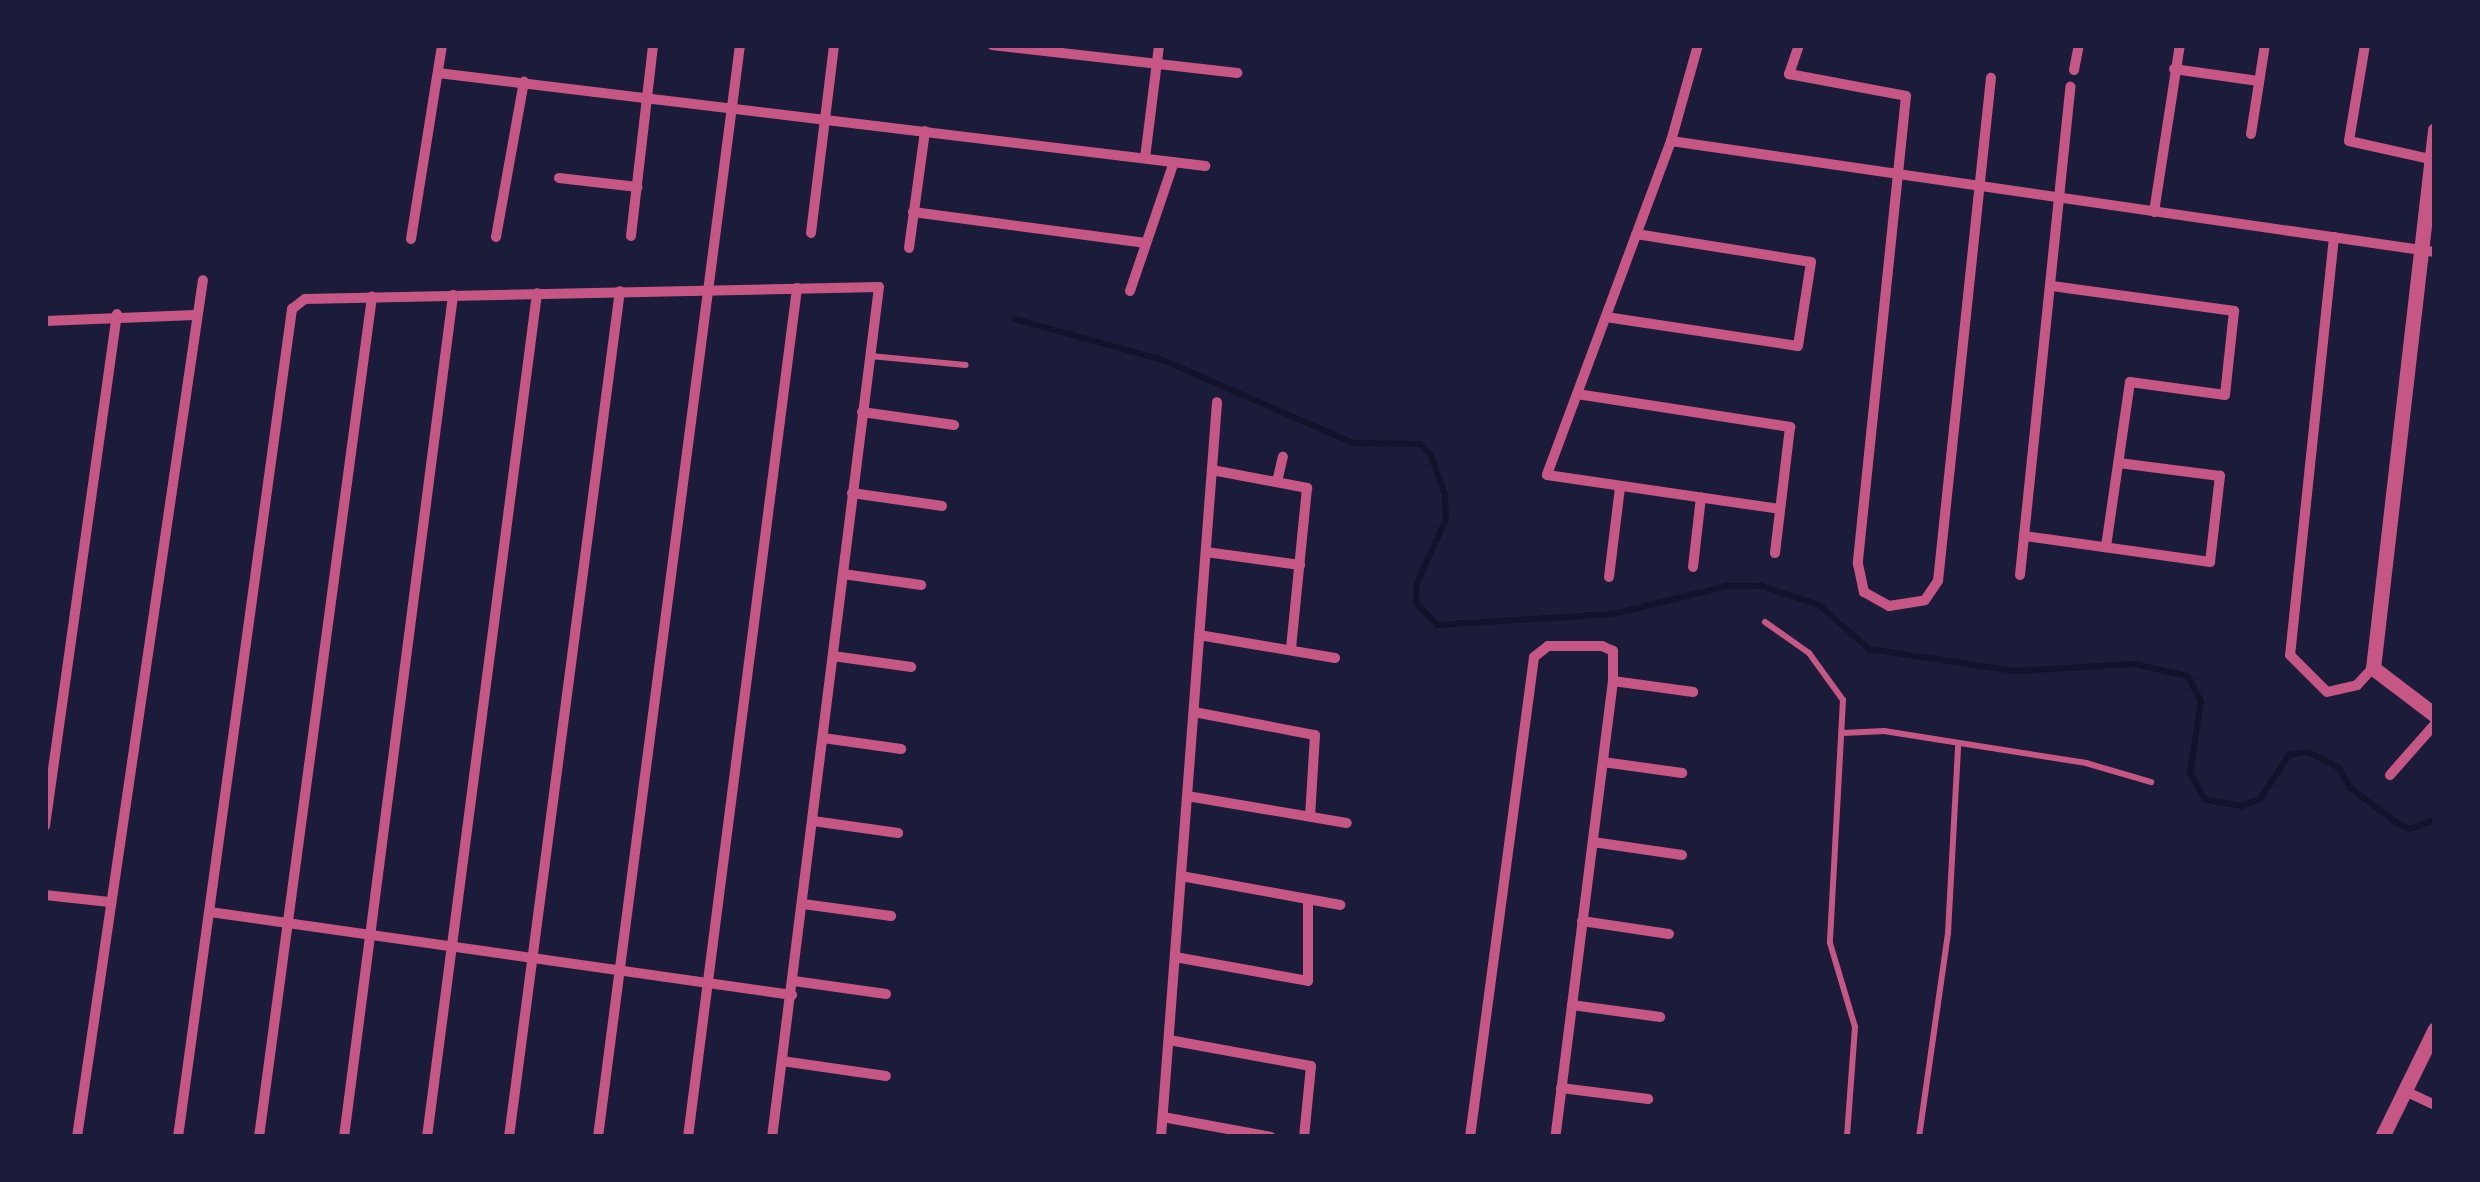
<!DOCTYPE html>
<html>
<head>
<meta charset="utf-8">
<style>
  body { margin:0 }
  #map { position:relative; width:2480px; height:1182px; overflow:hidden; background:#1b1b3a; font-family:Figtree,sans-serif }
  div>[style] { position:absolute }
  .stream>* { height:6px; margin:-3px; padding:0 3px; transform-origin:3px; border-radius:3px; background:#12122b }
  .service>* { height:6px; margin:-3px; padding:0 3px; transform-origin:3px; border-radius:3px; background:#c65784 }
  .minor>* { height:10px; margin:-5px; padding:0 5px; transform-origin:5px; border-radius:5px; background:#c65784 }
  .tertiary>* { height:15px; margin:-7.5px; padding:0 7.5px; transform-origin:7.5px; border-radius:7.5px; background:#c65784 }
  span { translate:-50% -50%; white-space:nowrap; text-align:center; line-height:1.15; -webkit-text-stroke:8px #1b1b3a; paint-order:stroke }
  .frame { position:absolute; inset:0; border:48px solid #1b1b3a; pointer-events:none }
</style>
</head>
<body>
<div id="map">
  <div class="stream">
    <i style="left:1015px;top:319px;width:154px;rotate:15.5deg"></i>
    <i style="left:1163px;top:360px;width:207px;rotate:23.6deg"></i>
    <i style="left:1353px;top:443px;width:67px;rotate:0.9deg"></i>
    <i style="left:1420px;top:444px;width:16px;rotate:45deg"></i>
    <i style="left:1431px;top:455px;width:42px;rotate:70.7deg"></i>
    <i style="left:1445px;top:495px;width:24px;rotate:88deg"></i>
    <i style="left:1446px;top:519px;width:70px;rotate:114.4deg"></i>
    <i style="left:1417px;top:583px;width:20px;rotate:93deg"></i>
    <i style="left:1416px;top:603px;width:30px;rotate:46deg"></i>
    <i style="left:1437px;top:625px;width:176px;rotate:-3.6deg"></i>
    <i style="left:1613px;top:614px;width:117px;rotate:-13.8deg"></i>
    <i style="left:1727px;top:586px;width:34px"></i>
    <i style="left:1761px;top:586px;width:61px;rotate:18.1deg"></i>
    <i style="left:1819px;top:605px;width:67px;rotate:41.3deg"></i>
    <i style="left:1869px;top:649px;width:148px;rotate:8.6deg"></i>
    <i style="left:2015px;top:671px;width:119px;rotate:-3.4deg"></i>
    <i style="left:2134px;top:664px;width:55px;rotate:12.5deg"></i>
    <i style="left:2188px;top:676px;width:28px;rotate:63deg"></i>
    <i style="left:2201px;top:701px;width:73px;rotate:98.7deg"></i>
    <i style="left:2190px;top:773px;width:30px;rotate:60deg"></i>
    <i style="left:2205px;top:799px;width:37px;rotate:11deg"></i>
    <i style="left:2241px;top:806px;width:20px;rotate:-20deg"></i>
    <i style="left:2260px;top:799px;width:53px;rotate:-56.6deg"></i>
    <i style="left:2289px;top:755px;width:19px;rotate:-9deg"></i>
    <i style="left:2308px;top:752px;width:35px;rotate:27deg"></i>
    <i style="left:2339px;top:768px;width:23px;rotate:61deg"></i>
    <i style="left:2350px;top:788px;width:59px;rotate:36.7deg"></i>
    <i style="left:2397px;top:823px;width:14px;rotate:25deg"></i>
    <i style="left:2410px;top:829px;width:27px;rotate:-20deg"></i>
  </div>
  <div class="service">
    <i style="left:870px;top:356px;width:96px;rotate:5.4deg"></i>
    <i style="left:1765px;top:622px;width:54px;rotate:35.2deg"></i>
    <i style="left:1809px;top:653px;width:58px;rotate:54.1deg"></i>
    <i style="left:1843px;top:700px;width:243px;rotate:93.1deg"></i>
    <i style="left:1830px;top:943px;width:88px;rotate:73.4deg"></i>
    <i style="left:1855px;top:1027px;width:110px;rotate:94.2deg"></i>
    <i style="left:1843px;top:733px;width:41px;rotate:-2.8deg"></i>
    <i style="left:1884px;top:731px;width:205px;rotate:9deg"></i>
    <i style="left:2086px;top:763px;width:68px;rotate:16.3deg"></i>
    <i style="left:1919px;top:1137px;width:206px;rotate:-81.9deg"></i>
    <i style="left:1948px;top:933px;width:187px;rotate:-86.9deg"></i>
  </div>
  <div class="minor">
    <i style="left:992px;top:45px;width:247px;rotate:6.5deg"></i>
    <i style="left:1698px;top:45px;width:100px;rotate:105.7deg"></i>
    <i style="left:1671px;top:141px;width:356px;rotate:110.4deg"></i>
    <i style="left:1547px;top:475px;width:235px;rotate:8.3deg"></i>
    <i style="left:1799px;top:45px;width:31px;rotate:109deg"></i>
    <i style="left:1789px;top:74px;width:119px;rotate:10.6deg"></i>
    <i style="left:1906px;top:96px;width:470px;rotate:95.9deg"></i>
    <i style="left:1858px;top:564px;width:29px;rotate:78deg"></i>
    <i style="left:1864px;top:592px;width:29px;rotate:29deg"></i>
    <i style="left:1889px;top:606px;width:36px;rotate:-9deg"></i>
    <i style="left:1925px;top:600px;width:23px;rotate:-56deg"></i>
    <i style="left:1938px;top:581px;width:506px;rotate:-83.99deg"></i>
    <i style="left:2365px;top:45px;width:97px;rotate:99.5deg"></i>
    <i style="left:2349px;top:141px;width:87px;rotate:12.6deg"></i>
    <i style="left:2174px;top:69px;width:85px;rotate:8.1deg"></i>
    <i style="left:2074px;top:70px;width:25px;rotate:-79deg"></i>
    <i style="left:438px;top:73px;width:773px;rotate:6.91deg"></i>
    <i style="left:2251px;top:134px;width:90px;rotate:-81.1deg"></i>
    <i style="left:1671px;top:141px;width:772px;rotate:8.27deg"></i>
    <i style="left:1145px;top:158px;width:114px;rotate:-82.9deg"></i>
    <i style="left:559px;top:178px;width:79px;rotate:6.6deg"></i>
    <i style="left:913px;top:212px;width:235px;rotate:7.6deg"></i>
    <i style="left:2154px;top:212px;width:169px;rotate:-81.2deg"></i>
    <i style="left:811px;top:233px;width:189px;rotate:-83deg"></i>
    <i style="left:631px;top:236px;width:192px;rotate:-83.4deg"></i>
    <i style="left:496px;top:237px;width:158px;rotate:-79.8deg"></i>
    <i style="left:2334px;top:237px;width:420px;rotate:96deg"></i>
    <i style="left:2290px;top:655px;width:52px;rotate:45deg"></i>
    <i style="left:2327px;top:692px;width:31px;rotate:-13deg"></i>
    <i style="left:2357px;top:685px;width:23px;rotate:-47deg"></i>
    <i style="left:411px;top:239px;width:196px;rotate:-80.9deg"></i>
    <i style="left:909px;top:248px;width:118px;rotate:-82.2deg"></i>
    <i style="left:2052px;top:286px;width:184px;rotate:7.8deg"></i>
    <i style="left:2234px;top:311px;width:84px;rotate:96.1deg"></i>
    <i style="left:2225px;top:395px;width:96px;rotate:-172.2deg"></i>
    <i style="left:2130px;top:382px;width:167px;rotate:98.3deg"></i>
    <i style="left:1130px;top:291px;width:136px;rotate:-71.2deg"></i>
    <i style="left:1606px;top:317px;width:194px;rotate:8.6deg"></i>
    <i style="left:1798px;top:346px;width:85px;rotate:-81.2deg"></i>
    <i style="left:1811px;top:262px;width:177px;rotate:-170.9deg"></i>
    <i style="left:45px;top:321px;width:150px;rotate:-2.3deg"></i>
    <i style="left:1577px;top:394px;width:216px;rotate:8.8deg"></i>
    <i style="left:1790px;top:427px;width:127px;rotate:96.8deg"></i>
    <i style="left:862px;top:412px;width:93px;rotate:8deg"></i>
    <i style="left:1212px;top:470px;width:97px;rotate:10.7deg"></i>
    <i style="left:1307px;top:488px;width:162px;rotate:95.7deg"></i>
    <i style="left:1277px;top:482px;width:26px;rotate:-77deg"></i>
    <i style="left:852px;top:493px;width:91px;rotate:8.2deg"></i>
    <i style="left:2025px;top:536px;width:187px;rotate:8deg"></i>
    <i style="left:2210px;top:562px;width:87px;rotate:-83.4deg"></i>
    <i style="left:2220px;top:476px;width:102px;rotate:-172.7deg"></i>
    <i style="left:1206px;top:552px;width:95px;rotate:7.9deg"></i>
    <i style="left:1693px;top:567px;width:70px;rotate:-83.5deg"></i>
    <i style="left:843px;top:574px;width:79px;rotate:8deg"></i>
    <i style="left:2020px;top:575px;width:491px;rotate:-84.1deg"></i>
    <i style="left:1609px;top:577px;width:91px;rotate:-83deg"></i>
    <i style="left:1199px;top:635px;width:138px;rotate:9.6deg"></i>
    <i style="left:833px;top:656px;width:79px;rotate:8deg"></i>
    <i style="left:1613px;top:681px;width:81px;rotate:7.8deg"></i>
    <i style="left:1194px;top:712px;width:123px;rotate:10.8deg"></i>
    <i style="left:1315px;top:735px;width:81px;rotate:93.5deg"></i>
    <i style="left:823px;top:738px;width:79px;rotate:8deg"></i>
    <i style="left:1603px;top:762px;width:80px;rotate:7.9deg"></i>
    <i style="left:2390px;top:775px;width:68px;rotate:-48.6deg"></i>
    <i style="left:1187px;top:796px;width:162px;rotate:9.6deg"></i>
    <i style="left:813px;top:821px;width:86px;rotate:8deg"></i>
    <i style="left:45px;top:826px;width:517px;rotate:-82deg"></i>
    <i style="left:1593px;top:842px;width:90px;rotate:8.3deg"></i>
    <i style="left:1181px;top:876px;width:162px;rotate:10.3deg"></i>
    <i style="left:45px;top:895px;width:65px;rotate:6.1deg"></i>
    <i style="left:803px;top:904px;width:89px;rotate:7.8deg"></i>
    <i style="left:210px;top:912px;width:588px;rotate:8.12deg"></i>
    <i style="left:1582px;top:921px;width:88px;rotate:8.5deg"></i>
    <i style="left:1175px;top:957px;width:135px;rotate:10.2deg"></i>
    <i style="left:1308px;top:981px;width:82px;rotate:-90deg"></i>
    <i style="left:794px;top:981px;width:93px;rotate:8deg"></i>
    <i style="left:1572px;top:1005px;width:89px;rotate:7.8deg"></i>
    <i style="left:1169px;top:1040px;width:144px;rotate:10.4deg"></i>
    <i style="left:1311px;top:1066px;width:71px;rotate:95.6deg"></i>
    <i style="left:782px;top:1061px;width:105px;rotate:8.2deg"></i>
    <i style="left:1561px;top:1088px;width:88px;rotate:7.2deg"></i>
    <i style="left:2405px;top:1091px;width:33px;rotate:25deg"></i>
    <i style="left:1163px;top:1117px;width:110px;rotate:10.5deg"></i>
    <i style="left:77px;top:1137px;width:866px;rotate:-81.64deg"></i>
    <i style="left:178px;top:1137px;width:836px;rotate:-82.16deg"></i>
    <i style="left:292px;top:309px;width:16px;rotate:-38deg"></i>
    <i style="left:305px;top:299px;width:574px;rotate:-1.2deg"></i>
    <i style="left:879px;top:287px;width:857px;rotate:97.17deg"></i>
    <i style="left:259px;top:1137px;width:848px;rotate:-82.34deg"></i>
    <i style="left:344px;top:1137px;width:849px;rotate:-82.62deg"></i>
    <i style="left:427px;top:1137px;width:851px;rotate:-82.57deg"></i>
    <i style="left:509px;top:1137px;width:853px;rotate:-82.53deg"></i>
    <i style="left:598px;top:1137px;width:1101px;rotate:-82.59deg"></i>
    <i style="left:688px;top:1137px;width:856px;rotate:-82.68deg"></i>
    <i style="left:1161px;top:1137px;width:737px;rotate:-85.64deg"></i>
    <i style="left:1470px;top:1137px;width:484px;rotate:-82.4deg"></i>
    <i style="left:1534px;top:657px;width:18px;rotate:-38deg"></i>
    <i style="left:1548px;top:646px;width:54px"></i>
    <i style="left:1602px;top:646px;width:12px;rotate:24deg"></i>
    <i style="left:1613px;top:651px;width:30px;rotate:90deg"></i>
    <i style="left:1613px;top:681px;width:460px;rotate:97.2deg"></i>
  </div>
  <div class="tertiary">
    <i style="left:2435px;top:130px;width:542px;rotate:96.57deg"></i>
    <i style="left:2373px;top:668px;width:78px;rotate:37.2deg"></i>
    <i style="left:2382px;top:1137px;width:120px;rotate:-63.9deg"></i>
  </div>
  <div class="frame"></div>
</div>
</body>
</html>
